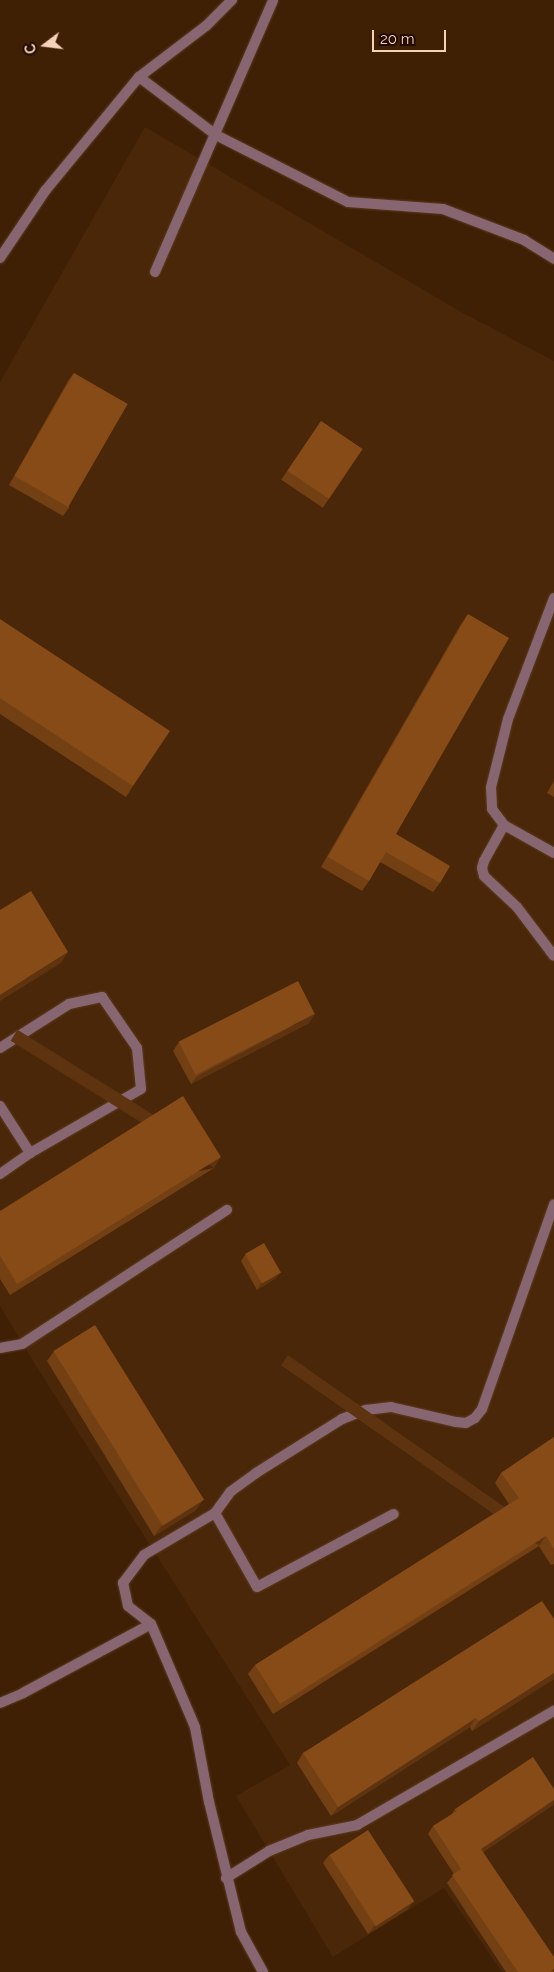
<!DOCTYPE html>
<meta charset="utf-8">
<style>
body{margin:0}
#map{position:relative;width:554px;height:1972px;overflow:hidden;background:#3f2005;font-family:Raleway,sans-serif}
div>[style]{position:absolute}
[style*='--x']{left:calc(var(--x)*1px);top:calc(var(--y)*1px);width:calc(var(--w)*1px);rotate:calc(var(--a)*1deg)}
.built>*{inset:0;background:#4a2708}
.roads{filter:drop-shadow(0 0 1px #5c3c22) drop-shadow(0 0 1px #5c3c22)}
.service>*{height:10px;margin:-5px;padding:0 5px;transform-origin:5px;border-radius:5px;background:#886671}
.wall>*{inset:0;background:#734014;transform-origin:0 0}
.shaded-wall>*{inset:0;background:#5e3410;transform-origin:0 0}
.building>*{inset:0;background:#864b17;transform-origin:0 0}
span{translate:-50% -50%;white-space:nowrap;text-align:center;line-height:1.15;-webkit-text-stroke:4px #210a00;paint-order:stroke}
.north{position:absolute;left:20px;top:20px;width:50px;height:50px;-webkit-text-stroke:4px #210a00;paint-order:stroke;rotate:255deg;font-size:14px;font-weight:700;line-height:20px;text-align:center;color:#f5d2ba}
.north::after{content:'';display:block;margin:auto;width:18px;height:22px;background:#f5d2ba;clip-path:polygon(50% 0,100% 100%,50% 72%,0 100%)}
.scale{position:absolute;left:372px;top:30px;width:74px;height:22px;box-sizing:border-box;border:2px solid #f5d2ba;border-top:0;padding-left:6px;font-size:15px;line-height:18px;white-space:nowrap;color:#f5d2ba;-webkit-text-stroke:4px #210a00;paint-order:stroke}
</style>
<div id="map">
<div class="built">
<div style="clip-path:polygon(145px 127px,463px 313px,554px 361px,554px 1972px,502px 1972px,444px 1888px,333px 1957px,236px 1796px,290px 1765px,38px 1369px,0 1306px,0 382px)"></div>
</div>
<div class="roads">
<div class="service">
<div style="--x:139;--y:77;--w:96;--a:37"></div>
<div style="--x:216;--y:135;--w:148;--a:26.9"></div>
<div style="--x:348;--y:202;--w:95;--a:4.2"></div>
<div style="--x:443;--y:209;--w:87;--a:20.9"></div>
<div style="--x:524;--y:240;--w:36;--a:32"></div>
<div style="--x:0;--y:258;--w:81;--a:-56.1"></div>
<div style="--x:45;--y:191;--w:148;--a:-50.5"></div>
<div style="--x:139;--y:77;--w:84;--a:-37.3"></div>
<div style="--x:206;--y:26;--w:37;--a:-45"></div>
<div style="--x:155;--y:272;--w:296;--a:-66.5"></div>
<div style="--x:554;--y:598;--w:129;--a:110.8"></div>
<div style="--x:508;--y:719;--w:70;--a:104"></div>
<div style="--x:491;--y:787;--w:22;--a:87"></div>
<div style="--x:492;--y:809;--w:20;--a:53"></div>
<div style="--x:504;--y:825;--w:57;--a:29.2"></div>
<div style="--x:504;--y:825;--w:41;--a:119.1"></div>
<div style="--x:484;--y:861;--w:7;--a:106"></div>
<div style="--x:482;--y:868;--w:8;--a:76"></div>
<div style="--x:484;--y:876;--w:45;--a:43.2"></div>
<div style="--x:517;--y:907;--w:61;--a:52.9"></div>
<div style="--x:0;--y:1048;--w:82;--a:-32.5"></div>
<div style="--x:69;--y:1004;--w:34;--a:-12"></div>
<div style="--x:102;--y:997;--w:62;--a:55.5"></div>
<div style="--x:137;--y:1048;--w:41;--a:84.4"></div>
<div style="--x:141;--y:1089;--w:128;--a:150"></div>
<div style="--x:30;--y:1153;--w:37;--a:145"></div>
<div style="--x:0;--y:1106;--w:56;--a:57.4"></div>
<div style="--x:0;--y:1348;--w:22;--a:-10"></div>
<div style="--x:22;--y:1344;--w:245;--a:-33.2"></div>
<div style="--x:215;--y:1513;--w:85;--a:60.4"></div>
<div style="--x:257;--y:1587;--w:155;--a:-28.1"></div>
<div style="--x:0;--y:1703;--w:25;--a:-23"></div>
<div style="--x:23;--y:1693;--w:145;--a:-28.3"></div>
<div style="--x:226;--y:1878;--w:51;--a:-32.1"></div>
<div style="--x:269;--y:1851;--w:42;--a:-22.3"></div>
<div style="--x:308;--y:1835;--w:50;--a:-11.5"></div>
<div style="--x:357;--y:1825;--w:228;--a:-30.1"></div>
<div style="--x:263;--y:1972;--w:46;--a:-118.8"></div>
<div style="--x:241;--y:1932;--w:134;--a:-103.8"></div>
<div style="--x:209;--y:1802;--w:76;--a:-100.6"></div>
<div style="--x:195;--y:1727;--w:112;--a:-113.1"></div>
<div style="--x:151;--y:1624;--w:29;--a:-142"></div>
<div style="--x:128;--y:1606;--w:24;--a:-102"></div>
<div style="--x:123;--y:1583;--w:35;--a:-53"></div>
<div style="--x:144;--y:1555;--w:82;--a:-30.6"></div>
<div style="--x:215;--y:1513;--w:26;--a:-54"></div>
<div style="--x:230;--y:1492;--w:32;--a:-36"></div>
<div style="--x:256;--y:1473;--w:102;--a:-32.1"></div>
<div style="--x:342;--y:1419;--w:26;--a:-21"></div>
<div style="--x:366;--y:1410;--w:25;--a:-7"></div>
<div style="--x:391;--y:1407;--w:67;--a:13"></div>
<div style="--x:456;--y:1422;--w:10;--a:6"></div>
<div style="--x:466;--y:1423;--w:10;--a:-29"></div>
<div style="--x:475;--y:1418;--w:11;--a:-52"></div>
<div style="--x:482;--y:1409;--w:217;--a:-70.6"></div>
</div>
</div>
<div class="wall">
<div style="clip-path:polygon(74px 373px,69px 508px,63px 516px,9px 485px,68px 381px)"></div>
<div style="left:321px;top:421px;width:50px;height:71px;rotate:34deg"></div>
<div style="clip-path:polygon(468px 614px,396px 834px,440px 883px,433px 892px,380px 862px,369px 881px,362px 891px,321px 867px,461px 624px)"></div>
<div style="clip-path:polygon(0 619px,133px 786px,126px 797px,0 714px)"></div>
<div style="clip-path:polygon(554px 781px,554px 797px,547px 793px)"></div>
<div style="clip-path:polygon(309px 1023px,191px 1084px,173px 1051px,179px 1042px)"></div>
<div style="clip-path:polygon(214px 1168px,10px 1295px,0 1279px,0 1211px)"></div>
<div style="clip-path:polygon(245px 1255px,276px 1278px,257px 1290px,241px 1261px)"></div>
<div style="clip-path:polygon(54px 1351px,196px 1510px,154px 1536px,47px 1361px)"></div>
<div style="clip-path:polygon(554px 1437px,554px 1564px,551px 1565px,539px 1546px,273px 1714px,248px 1674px,255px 1665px,509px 1504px,495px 1483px,501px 1473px)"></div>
<div style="clip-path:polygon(554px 1619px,554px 1679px,472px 1731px,470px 1727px,331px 1816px,297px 1763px,303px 1753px)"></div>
<div style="clip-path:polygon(553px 1805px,483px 1852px,554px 1972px,506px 1972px,447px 1883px,454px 1874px,428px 1834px,433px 1826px,452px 1814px,455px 1809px)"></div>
<div style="clip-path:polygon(329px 1855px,408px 1909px,368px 1934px,323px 1863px)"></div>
</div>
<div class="shaded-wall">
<div style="clip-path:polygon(68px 952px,61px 963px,0 1001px,0 995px)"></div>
<div style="clip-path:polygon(315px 1014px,309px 1023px,191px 1084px,197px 1076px)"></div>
<div style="left:221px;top:1157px;width:13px;height:240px;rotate:122deg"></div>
<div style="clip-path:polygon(281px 1272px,276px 1278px,257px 1290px,261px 1283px)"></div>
<div style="clip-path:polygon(203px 1500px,196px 1510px,154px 1536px,162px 1525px)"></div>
<div style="left:546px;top:1536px;width:12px;height:315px;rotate:125deg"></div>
<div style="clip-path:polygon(554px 1673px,554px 1679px,472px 1731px,479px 1721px)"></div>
<div style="clip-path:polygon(476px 1718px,470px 1727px,331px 1816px,338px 1807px)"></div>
<div style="clip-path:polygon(554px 1800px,553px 1805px,475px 1857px,481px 1849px)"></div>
<div style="clip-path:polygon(414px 1901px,408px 1909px,368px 1934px,374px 1926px)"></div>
</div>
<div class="building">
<div style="left:74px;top:373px;width:62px;height:119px;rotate:30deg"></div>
<div style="left:321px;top:421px;width:50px;height:60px;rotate:34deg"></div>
<div style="clip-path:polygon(468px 614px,509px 638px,396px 834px,450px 866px,440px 883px,386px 852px,369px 881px,328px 857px)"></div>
<div style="clip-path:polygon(0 619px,170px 731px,133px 786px,0 698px)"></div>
<div style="clip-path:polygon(31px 891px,68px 952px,0 995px,0 910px)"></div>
<div style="left:298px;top:981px;width:37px;height:134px;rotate:63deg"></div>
<div style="clip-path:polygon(183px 1096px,221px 1157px,17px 1284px,0 1256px,0 1211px)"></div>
<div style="left:264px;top:1243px;width:34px;height:22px;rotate:60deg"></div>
<div style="left:95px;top:1325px;width:206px;height:49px;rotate:58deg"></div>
<div style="clip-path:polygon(554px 1437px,554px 1549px,546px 1536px,280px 1704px,255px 1665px,519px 1498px,501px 1473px)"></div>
<div style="clip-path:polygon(542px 1601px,554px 1619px,554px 1673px,479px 1721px,476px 1718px,338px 1807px,303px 1753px)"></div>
<div style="clip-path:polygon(533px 1757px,554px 1789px,554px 1800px,481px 1849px,554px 1957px,554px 1969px,550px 1972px,518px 1972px,452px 1875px,461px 1869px,433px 1826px,457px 1811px,455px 1809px)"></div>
<div style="left:368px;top:1830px;width:85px;height:46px;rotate:57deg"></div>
</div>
<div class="north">С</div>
<div class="scale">20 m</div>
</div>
